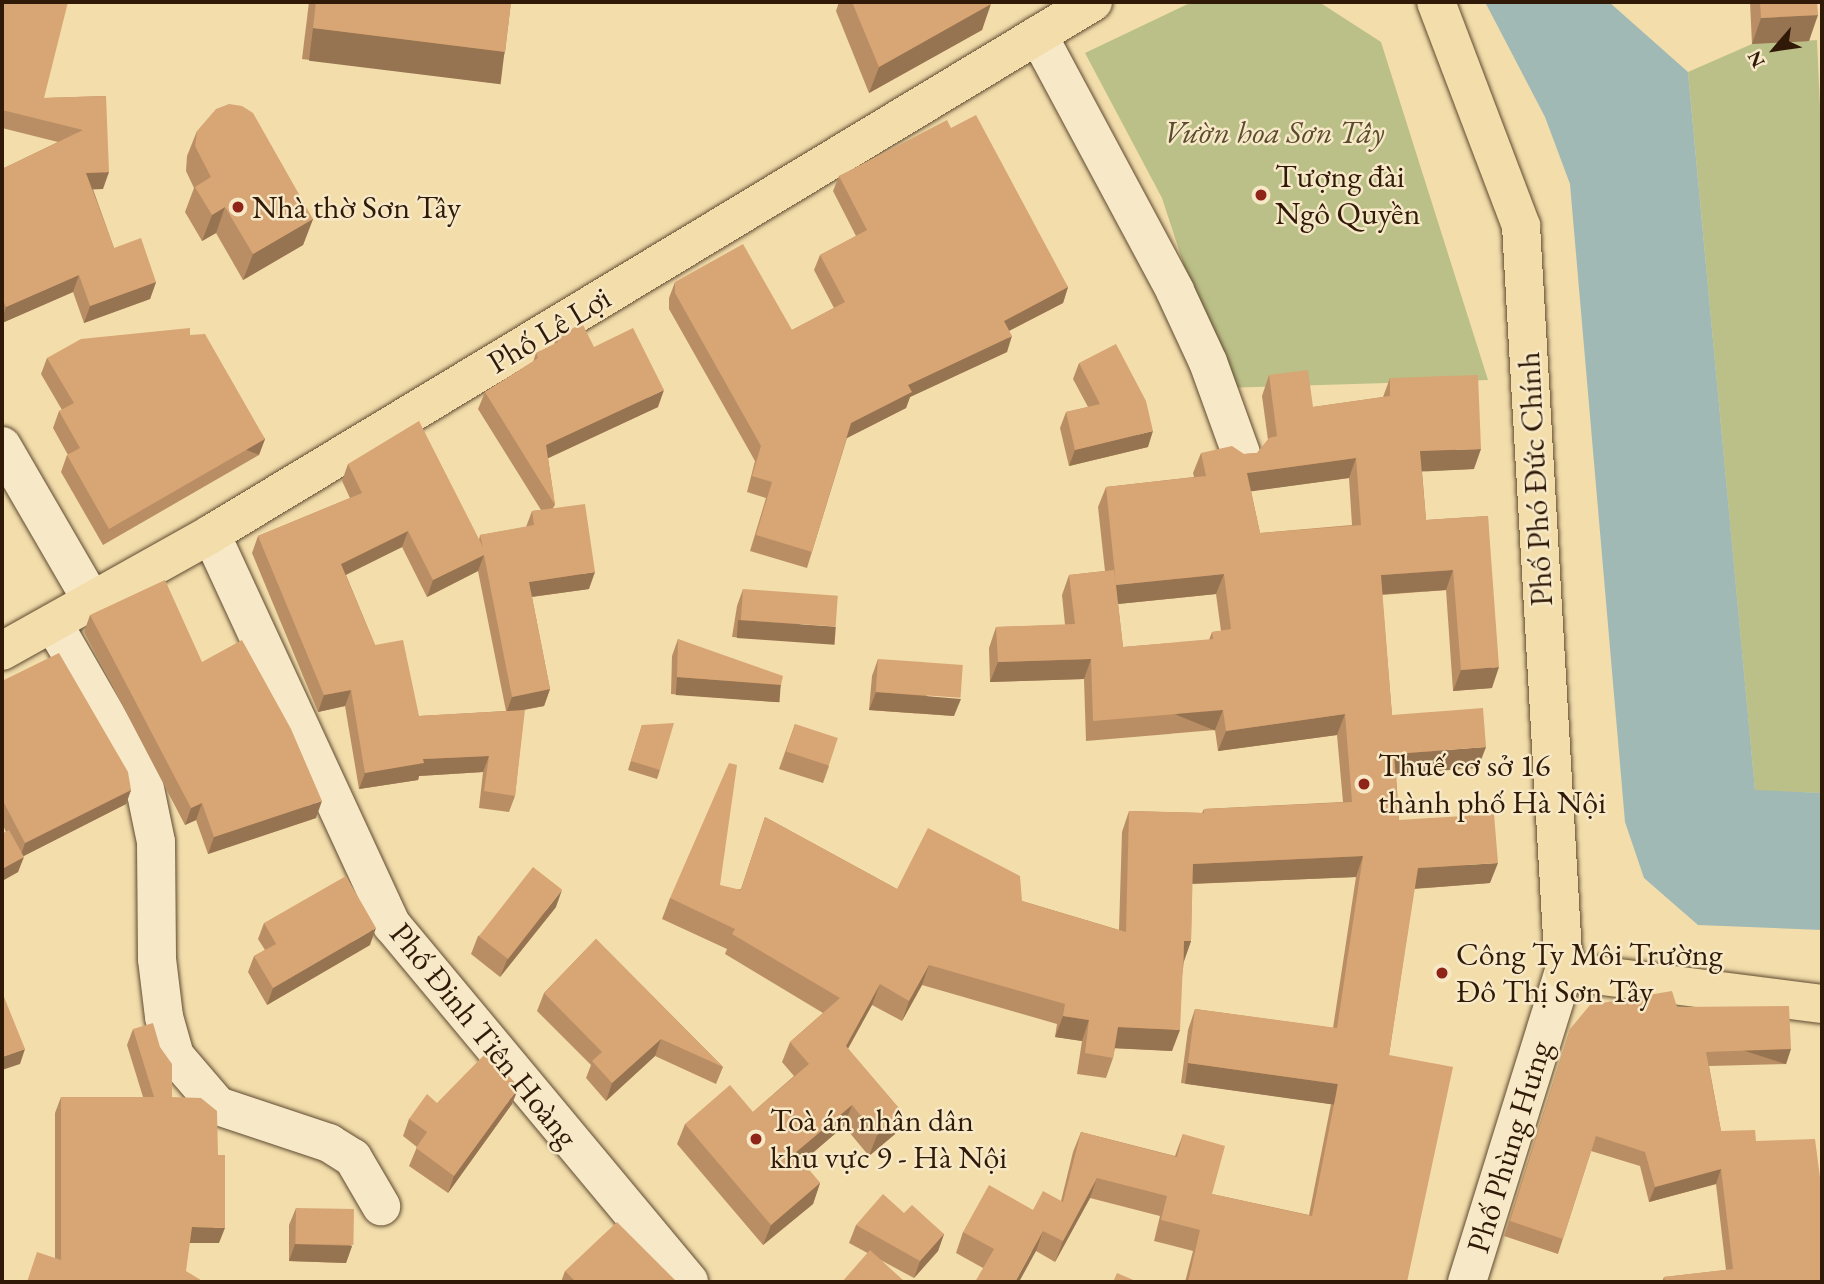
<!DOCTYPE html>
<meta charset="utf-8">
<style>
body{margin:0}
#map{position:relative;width:1824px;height:1284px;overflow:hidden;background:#f2ddab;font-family:"EB Garamond",serif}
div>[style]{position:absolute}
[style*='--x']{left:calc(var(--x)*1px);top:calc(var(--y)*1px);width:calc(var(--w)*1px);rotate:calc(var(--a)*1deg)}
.green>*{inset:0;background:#bbc088}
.water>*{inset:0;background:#a1b9b5}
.roads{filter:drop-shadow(0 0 2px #604a30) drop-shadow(0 0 2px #604a30)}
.minor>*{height:38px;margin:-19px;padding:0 19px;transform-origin:19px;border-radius:19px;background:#f7e9c8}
.major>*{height:38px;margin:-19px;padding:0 19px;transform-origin:19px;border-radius:19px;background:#f2ddab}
.wall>*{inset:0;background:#ba8e64}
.shaded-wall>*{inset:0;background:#977451;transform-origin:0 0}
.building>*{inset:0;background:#d8a574;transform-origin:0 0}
.dots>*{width:19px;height:19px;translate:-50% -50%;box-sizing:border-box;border:4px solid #f7e9c8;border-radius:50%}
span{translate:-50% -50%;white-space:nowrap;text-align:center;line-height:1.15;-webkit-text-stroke:5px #f7e9c8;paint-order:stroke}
.park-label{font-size:32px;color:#5a4b2e;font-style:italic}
.poi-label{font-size:32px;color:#301907}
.left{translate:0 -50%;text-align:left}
.street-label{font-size:32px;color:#301907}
.frame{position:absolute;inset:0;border:4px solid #301907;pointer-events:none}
.north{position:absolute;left:1740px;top:14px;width:70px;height:70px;-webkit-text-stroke:5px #f7e9c8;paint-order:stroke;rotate:241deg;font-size:19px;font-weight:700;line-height:28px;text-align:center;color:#301907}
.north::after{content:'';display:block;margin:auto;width:24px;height:32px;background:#301907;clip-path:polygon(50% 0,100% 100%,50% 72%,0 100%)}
</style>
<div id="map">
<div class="green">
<div style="clip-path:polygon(1192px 2px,1319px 2px,1381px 42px,1488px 380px,1224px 388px,1162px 198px,1085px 53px)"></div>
<div style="clip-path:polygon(1817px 40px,1822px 152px,1822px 793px,1755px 791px,1688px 72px,1752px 44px)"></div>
</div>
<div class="water">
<div style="clip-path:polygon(1485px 2px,1609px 2px,1688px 72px,1755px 790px,1822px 793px,1822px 930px,1698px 925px,1644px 878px,1625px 822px,1570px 184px,1545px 117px)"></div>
</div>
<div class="roads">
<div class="minor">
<div style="--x:1038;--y:35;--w:290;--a:61.8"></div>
<div style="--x:1175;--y:291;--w:78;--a:65.1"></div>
<div style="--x:1208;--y:362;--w:97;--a:70.1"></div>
<div style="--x:2;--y:446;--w:179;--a:59.9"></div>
<div style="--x:211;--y:534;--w:431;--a:65.2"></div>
<div style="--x:392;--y:925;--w:464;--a:50.2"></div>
<div style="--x:53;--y:623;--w:180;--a:60"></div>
<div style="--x:143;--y:779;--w:64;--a:78.3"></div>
<div style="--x:156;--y:842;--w:117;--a:89.5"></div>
<div style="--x:157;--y:959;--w:58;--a:83.1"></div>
<div style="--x:164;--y:1017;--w:41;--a:74.2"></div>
<div style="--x:175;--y:1056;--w:66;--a:49.3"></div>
<div style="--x:218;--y:1106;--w:117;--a:18.4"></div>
<div style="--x:329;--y:1143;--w:28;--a:32"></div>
<div style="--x:353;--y:1158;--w:56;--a:59.7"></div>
<div style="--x:1467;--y:1282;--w:326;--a:-72.7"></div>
</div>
<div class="major">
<div style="--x:1436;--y:2;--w:240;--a:69.2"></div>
<div style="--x:1521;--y:226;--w:746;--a:86.7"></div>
<div style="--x:1564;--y:971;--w:260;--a:7.3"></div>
<div style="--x:2;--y:651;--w:240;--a:-29.2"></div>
<div style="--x:211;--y:534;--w:1030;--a:-31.1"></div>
</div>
</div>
<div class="wall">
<div style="clip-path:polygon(2px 2px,44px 98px,106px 96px,103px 189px,93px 189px,114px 248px,156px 282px,150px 299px,84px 323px,73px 292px,2px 323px,2px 169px,58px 142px,2px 128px)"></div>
<div style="clip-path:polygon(309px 2px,511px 2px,505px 52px,494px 83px,302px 59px)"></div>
<div style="clip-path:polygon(839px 2px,990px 2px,982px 30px,869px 93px,836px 11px)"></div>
<div style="clip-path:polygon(1750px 2px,1817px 2px,1809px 41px,1752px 44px)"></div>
<div style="clip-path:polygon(951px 128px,1068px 287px,1063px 303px,1009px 331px,1007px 352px,910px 397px,906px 408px,847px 438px,807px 568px,750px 551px,766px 498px,747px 492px,755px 461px,669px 309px,669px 298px,675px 282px,792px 330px,834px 308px,814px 270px,820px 255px,856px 236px,833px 191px,839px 176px)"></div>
<div style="clip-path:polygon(197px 131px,313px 219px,303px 245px,243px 280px,216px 233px,202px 241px,185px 212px,194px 188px,186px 171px,187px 156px)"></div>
<div style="clip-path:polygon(190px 335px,265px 439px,259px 455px,103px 545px,61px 472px,67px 455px,68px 455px,53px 428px,59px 411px,62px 410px,41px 374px,47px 358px)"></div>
<div style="clip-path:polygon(evenodd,556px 338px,594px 347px,658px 407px,548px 458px,555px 505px,553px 508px,589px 589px,532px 597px,550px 689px,544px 706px,524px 710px,515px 796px,509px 812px,479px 808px,483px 772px,419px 776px,418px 780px,359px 789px,345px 706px,318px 712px,252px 553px,258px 536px,350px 498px,342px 481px,348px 464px,479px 540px,480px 535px,526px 527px,532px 511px,541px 510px,478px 409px,485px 392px,533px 362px,536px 353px,554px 345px,556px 338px,402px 547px,427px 597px,478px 571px,506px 711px,419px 716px,375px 645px,346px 575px,402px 547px)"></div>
<div style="clip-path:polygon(1079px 363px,1148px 447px,1069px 466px,1060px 428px,1066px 412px,1088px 407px,1073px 379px)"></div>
<div style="clip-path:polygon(evenodd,1269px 375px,1313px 407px,1383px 397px,1390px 378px,1474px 469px,1422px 471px,1426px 520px,1488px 516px,1492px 688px,1453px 691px,1446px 590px,1382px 595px,1392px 715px,1478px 768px,1396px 774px,1399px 820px,1490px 883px,1414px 889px,1389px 1055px,1407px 1282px,1185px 1282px,1193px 1251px,1154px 1241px,1160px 1216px,1090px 1198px,1055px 1262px,1036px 1251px,983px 1268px,956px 1253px,963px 1232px,1061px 1201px,1073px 1152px,1081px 1132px,1175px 1156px,1183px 1134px,1212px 1194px,1309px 1215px,1331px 1104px,1181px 1083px,1188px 1030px,1195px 1009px,1333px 1028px,1356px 877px,1192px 884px,1191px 941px,1184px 961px,1172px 1051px,1115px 1048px,1113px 1058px,1106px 1078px,1077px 1074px,1082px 1041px,1055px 1037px,1057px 1024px,922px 985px,902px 1021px,872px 1005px,848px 1049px,903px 1113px,895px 1134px,869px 1156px,844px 1126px,802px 1162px,820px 1183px,813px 1204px,763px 1245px,677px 1144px,685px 1124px,753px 1112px,794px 1076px,782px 1062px,790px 1042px,823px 1013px,725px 954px,727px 949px,662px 919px,670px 898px,741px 889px,765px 817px,897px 889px,1022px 901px,1119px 930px,1122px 832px,1129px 811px,1202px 813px,1204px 809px,1343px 802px,1337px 735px,1218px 751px,1215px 730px,1086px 741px,1084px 679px,990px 682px,989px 648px,996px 627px,1065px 625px,1062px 595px,1069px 575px,1105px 571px,1098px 507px,1106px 487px,1194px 477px,1193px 473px,1201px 453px,1244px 454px,1257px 453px,1268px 440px,1262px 396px,1269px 375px,1349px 478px,1352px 525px,1260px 533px,1251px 491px,1349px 478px,1269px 375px,1216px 594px,1221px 631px,1212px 632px,1209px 640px,1123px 647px,1118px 604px,1216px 594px)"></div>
<div style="clip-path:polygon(743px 589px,830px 643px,732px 637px,737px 606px)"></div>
<div style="clip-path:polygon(90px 615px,202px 662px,316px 818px,208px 854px,196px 820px,185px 825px,84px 632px)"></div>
<div style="clip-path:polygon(678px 639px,781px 685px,775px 702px,671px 694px,672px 656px)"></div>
<div style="clip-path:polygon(878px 659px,954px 716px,869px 710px,872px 676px)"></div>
<div style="clip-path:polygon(2px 681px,131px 790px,126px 804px,23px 856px,18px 872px,2px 881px,2px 834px,6px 832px,2px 823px)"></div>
<div style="clip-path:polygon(795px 724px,829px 766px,823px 783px,779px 769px)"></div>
<div style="clip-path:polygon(642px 725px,660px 770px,657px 779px,628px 770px)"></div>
<div style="clip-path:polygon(556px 907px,500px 977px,471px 954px,478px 936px)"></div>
<div style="clip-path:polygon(264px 923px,370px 945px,267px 1005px,248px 972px,254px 956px,265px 950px,258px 939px)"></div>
<div style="clip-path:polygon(596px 939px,723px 1067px,716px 1084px,655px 1056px,606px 1101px,586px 1078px,591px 1065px,537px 1011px,544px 993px)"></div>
<div style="clip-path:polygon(1677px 1007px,1786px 1064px,1709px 1066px,1721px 1131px,1756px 1141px,1822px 1282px,1662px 1282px,1664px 1277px,1726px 1270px,1716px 1184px,1649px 1202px,1640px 1166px,1591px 1151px,1558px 1254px,1504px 1236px,1570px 1029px)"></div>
<div style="clip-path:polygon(133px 1029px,172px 1097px,219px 1243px,189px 1243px,26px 1282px,55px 1258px,55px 1113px,61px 1097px,143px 1097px,127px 1045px)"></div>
<div style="clip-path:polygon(437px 1103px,512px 1104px,448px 1193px,409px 1166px,417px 1147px,403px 1136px,409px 1119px)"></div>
<div style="clip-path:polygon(296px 1208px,352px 1246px,346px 1263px,289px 1261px,289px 1225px)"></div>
<div style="clip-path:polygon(904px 1213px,944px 1234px,938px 1251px,914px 1278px,849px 1243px,856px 1225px)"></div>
<div style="clip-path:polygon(565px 1271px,677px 1282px,561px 1282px)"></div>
</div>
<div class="shaded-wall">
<div style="clip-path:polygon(991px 4px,982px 30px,869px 93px,879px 67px)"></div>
<div style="clip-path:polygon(1818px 15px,1809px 41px,1752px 44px,1761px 18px)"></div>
<div style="left:313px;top:28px;width:193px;height:33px;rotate:7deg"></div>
<div style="clip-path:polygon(109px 172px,103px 189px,80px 190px,86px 173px)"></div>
<div style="clip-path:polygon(225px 207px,216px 233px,202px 241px,212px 215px)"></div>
<div style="clip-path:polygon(313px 219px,303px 245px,243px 280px,253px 254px)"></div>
<div style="clip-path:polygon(79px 275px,73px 292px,2px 323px,2px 318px,6px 307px)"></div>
<div style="clip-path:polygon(156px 282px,150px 299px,84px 323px,90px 306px)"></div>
<div style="clip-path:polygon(1068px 287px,1063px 303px,999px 336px,1004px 321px)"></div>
<div style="clip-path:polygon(1012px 336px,1007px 352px,910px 397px,906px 408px,845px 439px,851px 423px,908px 385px)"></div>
<div style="clip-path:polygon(664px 390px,658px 407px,540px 462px,546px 445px)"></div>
<div style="clip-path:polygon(1153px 431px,1148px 447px,1069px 466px,1075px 450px)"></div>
<div style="left:265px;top:439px;width:17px;height:180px;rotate:111deg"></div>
<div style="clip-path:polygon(1481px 449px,1474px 469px,1413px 472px,1420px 451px)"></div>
<div style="clip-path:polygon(1356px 458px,1349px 478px,1239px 493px,1247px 473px)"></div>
<div style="clip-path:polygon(408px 531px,402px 547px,335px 580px,341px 564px)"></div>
<div style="clip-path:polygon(484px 555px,478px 571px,427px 597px,433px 580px)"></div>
<div style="clip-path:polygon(1453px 570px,1446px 590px,1373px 595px,1381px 575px)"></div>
<div style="clip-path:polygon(595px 572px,589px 589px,523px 598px,529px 582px)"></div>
<div style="clip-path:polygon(1224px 574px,1216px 594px,1108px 605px,1116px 585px)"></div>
<div style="left:738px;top:620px;width:98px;height:18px;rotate:4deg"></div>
<div style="clip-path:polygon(1091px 659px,1084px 679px,990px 682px,998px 662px)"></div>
<div style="clip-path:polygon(1499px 667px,1492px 688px,1453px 691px,1461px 670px)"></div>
<div style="left:677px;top:677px;width:104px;height:18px;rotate:4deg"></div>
<div style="clip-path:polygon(550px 689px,544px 706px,506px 713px,512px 697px)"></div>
<div style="clip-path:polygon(351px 690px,345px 706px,318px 712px,324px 695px)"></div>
<div style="clip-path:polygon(876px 692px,961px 699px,954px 716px,869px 710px)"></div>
<div style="left:1223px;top:710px;width:22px;height:130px;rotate:112deg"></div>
<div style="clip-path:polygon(1345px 714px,1337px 735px,1218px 751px,1226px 731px)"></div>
<div style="clip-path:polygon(1486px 747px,1478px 768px,1387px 774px,1394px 754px)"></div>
<div style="clip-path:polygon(489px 756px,483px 772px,419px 776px,418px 780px,359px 789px,365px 773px,423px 759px)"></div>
<div style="clip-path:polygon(131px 790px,126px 804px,20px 858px,25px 843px)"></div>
<div style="clip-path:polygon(322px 801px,316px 818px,208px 854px,214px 837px)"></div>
<div style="clip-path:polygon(202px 803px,196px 820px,185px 825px,191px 808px)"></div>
<div style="clip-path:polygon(1363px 856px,1356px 877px,1185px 884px,1193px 864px)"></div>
<div style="clip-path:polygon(24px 857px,18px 872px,2px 881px,2px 869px)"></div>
<div style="clip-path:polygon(1498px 863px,1490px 883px,1410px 889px,1418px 868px)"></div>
<div style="clip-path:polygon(562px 890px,556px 907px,500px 977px,507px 960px)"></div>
<div style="clip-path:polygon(376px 928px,370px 945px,267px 1005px,273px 988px)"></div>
<div style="clip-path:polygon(1184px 941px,1191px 941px,1184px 961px)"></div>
<div style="clip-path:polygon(929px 965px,922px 985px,902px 1021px,909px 1001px)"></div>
<div style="clip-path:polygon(880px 984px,872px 1005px,838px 1066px,846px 1046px)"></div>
<div style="clip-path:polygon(1063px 1016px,1089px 1020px,1082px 1041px,1055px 1037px)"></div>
<div style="clip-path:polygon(1118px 1027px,1180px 1030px,1172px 1051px,1110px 1048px)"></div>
<div style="clip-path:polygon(661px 1039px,655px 1056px,606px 1101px,612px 1083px)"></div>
<div style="clip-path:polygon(25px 1049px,20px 1064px,2px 1070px,2px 1057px)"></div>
<div style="left:1791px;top:1049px;width:16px;height:85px;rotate:108deg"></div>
<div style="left:1188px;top:1063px;width:151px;height:21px;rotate:8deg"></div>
<div style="clip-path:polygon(519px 1087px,512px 1104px,448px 1193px,454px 1176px)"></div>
<div style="clip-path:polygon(852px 1105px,844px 1126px,788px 1174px,795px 1153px)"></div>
<div style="clip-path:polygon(903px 1113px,895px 1134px,869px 1156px,877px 1135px)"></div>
<div style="clip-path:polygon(1721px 1169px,1716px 1184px,1649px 1202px,1655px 1187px)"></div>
<div style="clip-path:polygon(1097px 1178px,1090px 1198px,1055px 1262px,1063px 1241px)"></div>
<div style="clip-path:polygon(820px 1183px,813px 1204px,763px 1245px,771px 1225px)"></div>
<div style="clip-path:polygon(192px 1227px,225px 1228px,219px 1243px,186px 1243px)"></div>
<div style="clip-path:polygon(1043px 1231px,1036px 1251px,1019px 1282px,1015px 1282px)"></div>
<div style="clip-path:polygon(944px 1234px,938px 1251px,914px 1278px,920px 1261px)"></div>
<div style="clip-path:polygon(295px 1244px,352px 1246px,346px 1263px,289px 1261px)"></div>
</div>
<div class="building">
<div style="clip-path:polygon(2px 2px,68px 2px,44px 98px,106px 96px,109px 172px,86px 173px,114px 248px,141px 238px,156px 282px,90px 306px,79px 275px,6px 307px,2px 298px,2px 169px,83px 130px,2px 110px)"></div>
<div style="clip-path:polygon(316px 2px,511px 2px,505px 52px,313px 28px)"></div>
<div style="clip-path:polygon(852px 2px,990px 2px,991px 4px,879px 67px)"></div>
<div style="clip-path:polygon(1760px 2px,1817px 2px,1818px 15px,1761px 18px)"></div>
<div style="clip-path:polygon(229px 104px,242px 106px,253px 113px,313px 219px,253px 254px,225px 207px,212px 215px,195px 187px,211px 177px,195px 146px,197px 131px,216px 109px)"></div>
<div style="clip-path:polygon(976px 115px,1068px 287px,1004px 321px,1012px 336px,908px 385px,912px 392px,851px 423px,812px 552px,756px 535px,772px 482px,752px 476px,761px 446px,675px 293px,675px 282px,743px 244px,792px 330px,845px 302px,820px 255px,867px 230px,839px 176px,947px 120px,951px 128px)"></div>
<div style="clip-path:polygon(582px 323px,594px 347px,633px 328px,664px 390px,546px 445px,555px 505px,485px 392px,538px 358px,536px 353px,558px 342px,556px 338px)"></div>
<div style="clip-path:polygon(190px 328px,190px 335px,205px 334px,265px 439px,109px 529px,67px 455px,80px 448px,59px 411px,74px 403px,47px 358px,81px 339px)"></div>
<div style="clip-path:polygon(1116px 344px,1146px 401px,1153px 431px,1075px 450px,1066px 412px,1100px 404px,1079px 363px)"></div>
<div style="clip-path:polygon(evenodd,1308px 370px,1313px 407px,1390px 396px,1390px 378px,1478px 375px,1481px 449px,1420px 451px,1426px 520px,1488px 516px,1499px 667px,1461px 670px,1453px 570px,1381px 575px,1392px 715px,1483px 708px,1486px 747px,1394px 754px,1399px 820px,1494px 814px,1498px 863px,1418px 868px,1389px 1055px,1453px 1067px,1407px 1282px,1188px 1282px,1200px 1230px,1161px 1220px,1167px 1196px,1097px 1178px,1063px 1241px,1043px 1231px,1015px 1282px,975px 1282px,994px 1249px,963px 1232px,989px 1185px,1033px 1210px,1043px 1191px,1063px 1202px,1081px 1132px,1177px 1157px,1183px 1134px,1225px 1146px,1212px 1194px,1312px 1216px,1338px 1084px,1188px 1063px,1195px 1009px,1337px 1028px,1363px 856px,1193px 864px,1191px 941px,1184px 941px,1180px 1030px,1118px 1027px,1113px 1058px,1085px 1053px,1089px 1020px,1063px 1016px,1065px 1004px,929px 965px,909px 1001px,880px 984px,846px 1046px,903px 1113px,877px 1135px,852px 1105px,795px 1153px,820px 1183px,771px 1225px,685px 1124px,730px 1085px,753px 1112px,809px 1064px,790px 1042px,840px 998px,732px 934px,735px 929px,670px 898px,729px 763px,737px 765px,720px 885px,741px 890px,765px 817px,897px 889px,928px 828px,1020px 876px,1022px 901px,1126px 932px,1129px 811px,1204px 813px,1204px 809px,1352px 802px,1345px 714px,1226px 731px,1223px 710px,1093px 721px,1091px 659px,998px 662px,996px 627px,1075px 624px,1069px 575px,1114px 570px,1116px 585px,1106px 487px,1206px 476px,1201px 453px,1232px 446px,1244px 454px,1257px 453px,1269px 438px,1277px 436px,1269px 375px,1308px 370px,1356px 458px,1361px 525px,1260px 533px,1247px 473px,1356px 458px,1308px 370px,1224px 574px,1231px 629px,1212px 632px,1213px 639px,1123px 647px,1116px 585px,1224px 574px)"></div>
<div style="clip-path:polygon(419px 421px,483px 547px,480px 535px,534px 525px,532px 511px,585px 504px,595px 572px,529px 582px,550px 689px,512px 697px,484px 555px,433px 580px,408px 531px,341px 564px,375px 645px,403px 640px,419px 716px,525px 710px,515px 796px,484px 791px,489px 756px,423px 759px,424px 763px,365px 773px,351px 690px,324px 695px,258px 536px,362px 493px,348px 464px)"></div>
<div style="clip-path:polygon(165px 580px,202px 662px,242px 640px,291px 729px,322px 801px,214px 837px,202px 803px,191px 808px,90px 615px)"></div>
<div style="left:743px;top:589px;width:95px;height:31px;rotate:4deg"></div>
<div style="clip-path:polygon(678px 639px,783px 676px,781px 685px,677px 677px)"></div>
<div style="clip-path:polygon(59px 653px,128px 772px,131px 790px,25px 843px,2px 799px,2px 681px)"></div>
<div style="left:878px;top:659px;width:85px;height:33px;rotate:4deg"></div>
<div style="clip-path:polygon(674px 723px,660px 770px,631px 761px,642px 725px)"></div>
<div style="left:795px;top:724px;width:45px;height:29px;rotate:18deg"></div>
<div style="clip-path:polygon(9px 830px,24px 857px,2px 869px,2px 834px)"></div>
<div style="left:533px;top:867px;width:37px;height:88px;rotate:38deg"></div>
<div style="clip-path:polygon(346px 876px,376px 928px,273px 988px,254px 956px,276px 944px,264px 923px)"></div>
<div style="clip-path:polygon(596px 939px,723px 1067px,661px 1039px,612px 1083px,592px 1061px,602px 1052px,544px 993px)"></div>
<div style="clip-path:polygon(1672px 991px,1677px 1007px,1789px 1006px,1791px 1049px,1706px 1052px,1721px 1131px,1755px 1130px,1756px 1141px,1815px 1139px,1822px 1193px,1822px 1282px,1665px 1282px,1664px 1277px,1733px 1269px,1721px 1169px,1655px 1187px,1645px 1152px,1596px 1136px,1563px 1239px,1510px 1221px,1570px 1029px,1590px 1005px)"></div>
<div style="clip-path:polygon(2px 992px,25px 1049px,2px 1057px)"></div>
<div style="clip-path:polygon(153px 1023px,160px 1047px,172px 1064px,172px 1097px,201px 1098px,217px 1111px,218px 1155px,225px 1155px,225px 1228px,192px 1227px,186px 1271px,204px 1282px,27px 1282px,37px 1252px,61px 1260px,61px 1097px,154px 1097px,133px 1029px)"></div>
<div style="clip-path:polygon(487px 1052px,519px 1087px,454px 1176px,416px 1148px,427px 1132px,409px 1119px,427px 1094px,437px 1103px)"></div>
<div style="clip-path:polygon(883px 1194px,904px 1213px,912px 1205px,944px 1234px,920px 1261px,856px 1225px)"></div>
<div style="left:296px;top:1208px;width:58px;height:36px;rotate:1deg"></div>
<div style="clip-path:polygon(617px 1222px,677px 1282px,576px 1282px,565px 1271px)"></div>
<div style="clip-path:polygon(870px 1250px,905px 1282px,842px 1282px)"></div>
<div style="clip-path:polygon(1117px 1273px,1138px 1282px,1113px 1282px)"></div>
</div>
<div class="dots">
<div style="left:1261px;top:195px;background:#8f2418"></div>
<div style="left:238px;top:207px;background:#8f2418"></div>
<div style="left:1364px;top:784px;background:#8f2418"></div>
<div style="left:1442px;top:973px;background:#8f2418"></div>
<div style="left:756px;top:1139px;background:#8f2418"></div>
</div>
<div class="park-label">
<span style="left:1274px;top:132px">Vườn hoa Sơn Tây</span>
</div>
<div class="poi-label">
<span class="left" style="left:1275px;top:195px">Tượng đài<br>Ngô Quyền</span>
<span class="left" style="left:252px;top:207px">Nhà thờ Sơn Tây</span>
<span class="left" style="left:1378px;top:784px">Thuế cơ sở 16<br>thành phố Hà Nội</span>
<span class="left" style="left:1456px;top:973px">Công Ty Môi Trường<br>Đô Thị Sơn Tây</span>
<span class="left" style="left:770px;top:1139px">Toà án nhân dân<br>khu vực 9 - Hà Nội</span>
</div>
<div class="street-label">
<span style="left:549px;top:330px;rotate:-31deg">Phố Lê Lợi</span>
<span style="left:1535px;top:479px;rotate:-93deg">Phố Phó Đức Chính</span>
<span style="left:484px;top:1035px;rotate:51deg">Phố Đinh Tiên Hoàng</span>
<span style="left:1509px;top:1147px;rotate:-73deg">Phố Phùng Hưng</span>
</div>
<div class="frame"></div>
<div class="north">N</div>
</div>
